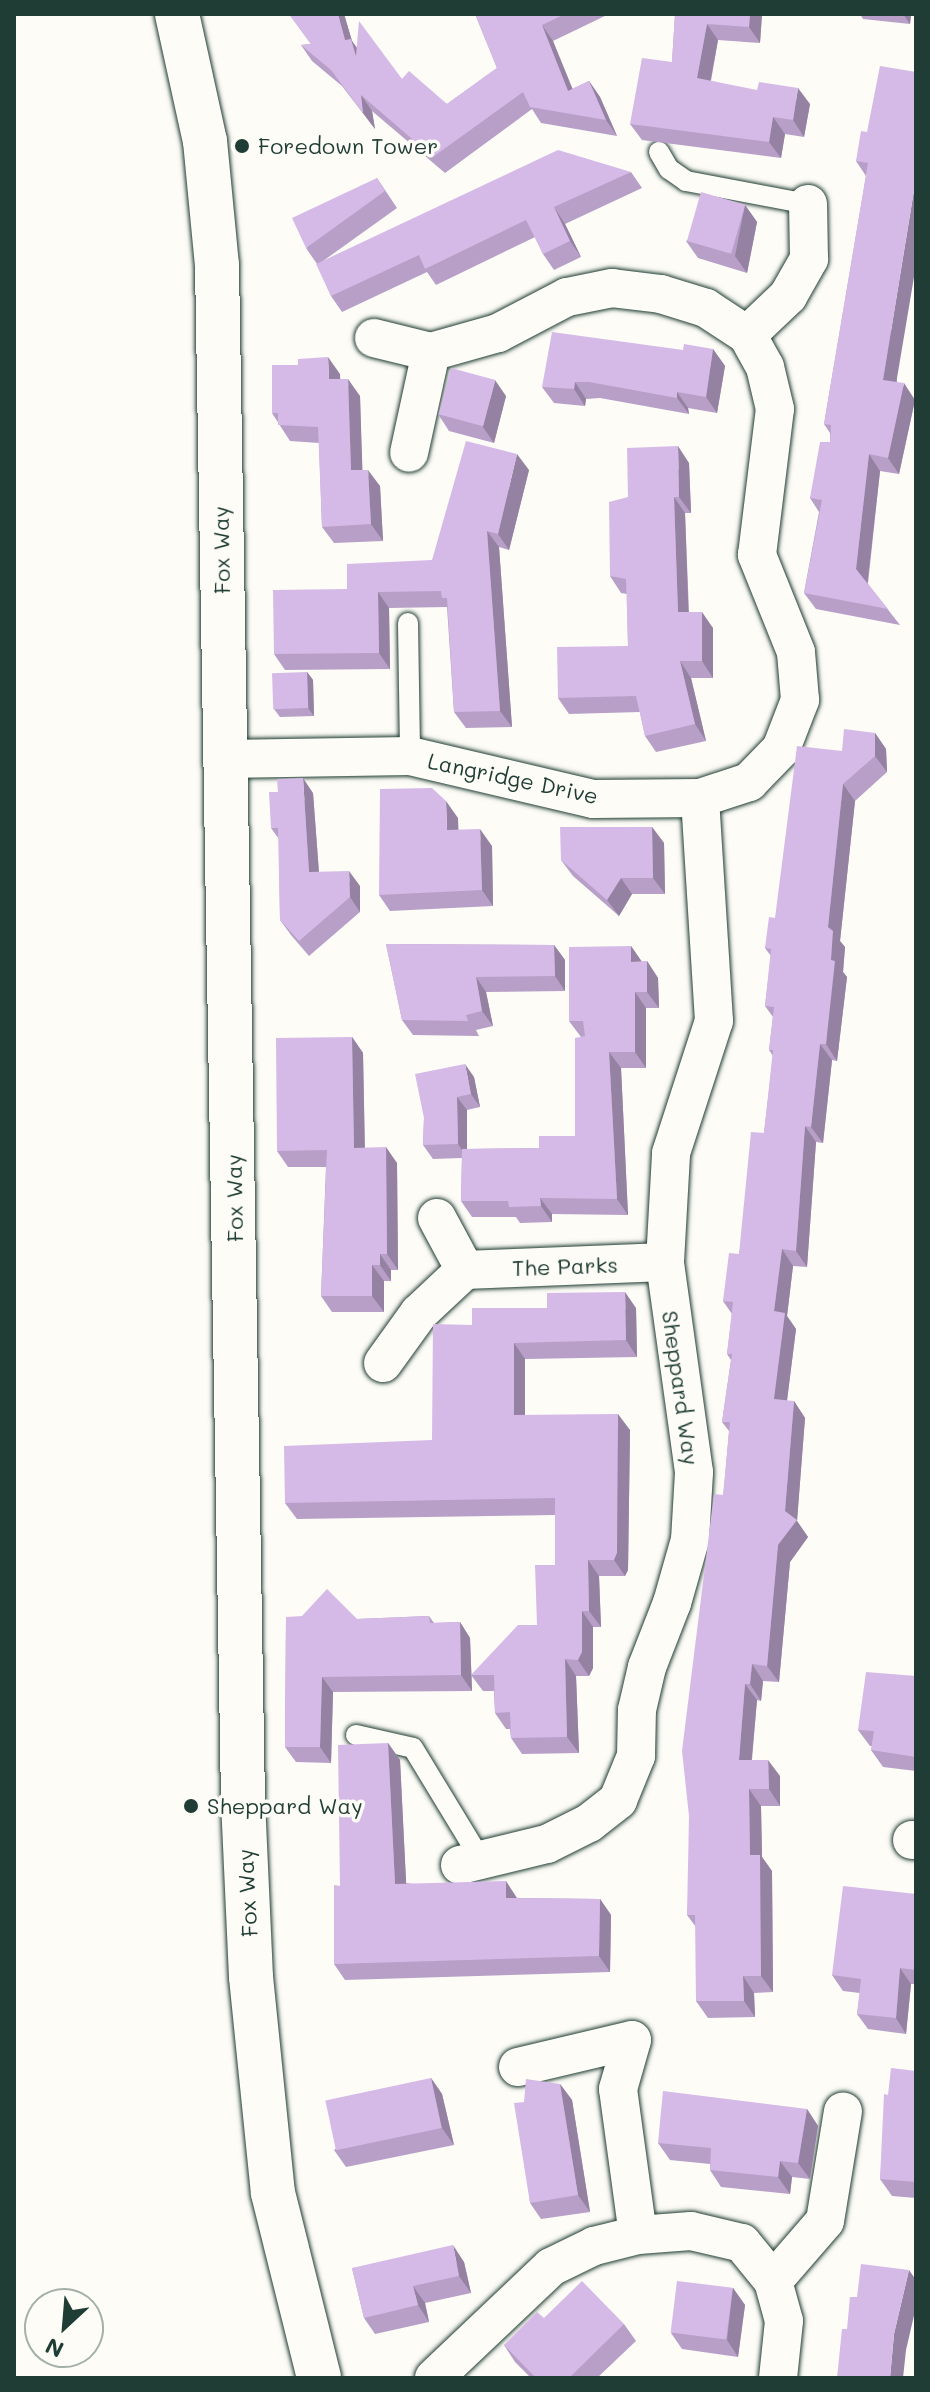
<!DOCTYPE html>
<style>
body{margin:0}
#map{position:relative;width:930px;height:2392px;overflow:hidden;background:#fdfcf7;font-family:Mali,sans-serif}
div>[style]{position:absolute}
[style*='--x']{left:calc(var(--x)*1px);top:calc(var(--y)*1px);width:calc(var(--w)*1px);rotate:calc(var(--a)*1deg)}
.roads{filter:drop-shadow(0 0 2px #1f3d34) drop-shadow(0 0 2px #1f3d34)}
.service>*{height:20px;margin:-10px;padding:0 10px;transform-origin:10px;border-radius:10px;background:#fdfcf7}
.minor>*{height:38px;margin:-19px;padding:0 19px;transform-origin:19px;border-radius:19px;background:#fdfcf7}
.tertiary>*{height:44px;margin:-22px;padding:0 22px;transform-origin:22px;border-radius:22px;background:#fdfcf7}
.wall>*{inset:0;background:#b79fc7}
.shaded-wall>*{inset:0;background:#9582a2}
.building>*{inset:0;background:#d5b9e7;transform-origin:0 0}
.dots>*{width:22px;height:22px;translate:-50% -50%;box-sizing:border-box;border:4px solid #fdfcf7;border-radius:50%}
span{translate:-50% -50%;white-space:nowrap;text-align:center;line-height:1.15;-webkit-text-stroke:7px #fdfcf7;paint-order:stroke}
.poi-label{font-size:22px;color:#1f3d34}
.left{translate:0 -50%;text-align:left}
.street-label{font-size:22px;color:#1f3d34}
.frame{position:absolute;inset:0;border:16px solid #1f3d34;pointer-events:none}
.north{position:absolute;left:24px;top:2288px;width:80px;height:80px;box-sizing:border-box;background:#fdfcf7;border:2px solid #a4b0a9;border-radius:50%;rotate:206deg;font-size:22px;font-weight:700;line-height:32px;text-align:center;color:#1f3d34}
.north::after{content:'';display:block;margin:auto;width:28px;height:36px;background:#1f3d34;clip-path:polygon(50% 0,100% 100%,50% 72%,0 100%)}
</style>
<div id="map">
<div class="roads">
<div class="service">
<div style="--x:659;--y:152;--w:20;--a:60"></div>
<div style="--x:669;--y:169;--w:21;--a:35"></div>
<div style="--x:686;--y:181;--w:124;--a:10.7"></div>
<div style="--x:408;--y:623;--w:133;--a:89.1"></div>
<div style="--x:356;--y:1735;--w:58;--a:12.8"></div>
<div style="--x:413;--y:1748;--w:131;--a:58.7"></div>
</div>
<div class="minor">
<div style="--x:747;--y:335;--w:57;--a:-43.6"></div>
<div style="--x:788;--y:296;--w:43;--a:-60.4"></div>
<div style="--x:809;--y:259;--w:55;--a:-91"></div>
<div style="--x:374;--y:338;--w:59;--a:13.8"></div>
<div style="--x:224;--y:759;--w:186;--a:-0.9"></div>
<div style="--x:410;--y:756;--w:188;--a:13.2"></div>
<div style="--x:593;--y:799;--w:107;--a:-0.5"></div>
<div style="--x:700;--y:798;--w:52;--a:-18.1"></div>
<div style="--x:749;--y:782;--w:46;--a:-45.9"></div>
<div style="--x:781;--y:749;--w:53;--a:-68.8"></div>
<div style="--x:800;--y:700;--w:48;--a:-94.8"></div>
<div style="--x:796;--y:652;--w:105;--a:-111.9"></div>
<div style="--x:757;--y:555;--w:147;--a:-83"></div>
<div style="--x:775;--y:409;--w:43;--a:-103.4"></div>
<div style="--x:765;--y:367;--w:37;--a:-119"></div>
<div style="--x:747;--y:335;--w:49;--a:-146.6"></div>
<div style="--x:706;--y:308;--w:47;--a:-162.7"></div>
<div style="--x:661;--y:294;--w:49;--a:-173"></div>
<div style="--x:612;--y:288;--w:46;--a:168.7"></div>
<div style="--x:567;--y:297;--w:78;--a:152.4"></div>
<div style="--x:498;--y:333;--w:70;--a:164.2"></div>
<div style="--x:431;--y:352;--w:103;--a:102.3"></div>
<div style="--x:437;--y:1218;--w:59;--a:61.7"></div>
<div style="--x:383;--y:1363;--w:62;--a:-54.2"></div>
<div style="--x:419;--y:1313;--w:63;--a:-43.1"></div>
<div style="--x:465;--y:1270;--w:200;--a:-2.3"></div>
<div style="--x:912;--y:1840;--w:4;--a:0"></div>
<div style="--x:460;--y:1865;--w:89;--a:-13.6"></div>
<div style="--x:547;--y:1844;--w:47;--a:-26.6"></div>
<div style="--x:589;--y:1823;--w:37;--a:-38"></div>
<div style="--x:618;--y:1800;--w:48;--a:-67.8"></div>
<div style="--x:636;--y:1756;--w:46;--a:-88.8"></div>
<div style="--x:637;--y:1710;--w:44;--a:-76.9"></div>
<div style="--x:647;--y:1667;--w:69;--a:-68.7"></div>
<div style="--x:672;--y:1603;--w:66;--a:-74.1"></div>
<div style="--x:690;--y:1540;--w:68;--a:-86.6"></div>
<div style="--x:694;--y:1472;--w:212;--a:-97.9"></div>
<div style="--x:665;--y:1262;--w:109;--a:-86.8"></div>
<div style="--x:671;--y:1153;--w:139;--a:-72"></div>
<div style="--x:714;--y:1021;--w:223;--a:-93.6"></div>
<div style="--x:518;--y:2067;--w:117;--a:-13.3"></div>
<div style="--x:632;--y:2040;--w:51;--a:105.9"></div>
<div style="--x:618;--y:2089;--w:147;--a:82.2"></div>
<div style="--x:638;--y:2235;--w:53;--a:-4.3"></div>
<div style="--x:691;--y:2231;--w:52;--a:13.2"></div>
<div style="--x:742;--y:2243;--w:49;--a:50.8"></div>
<div style="--x:773;--y:2281;--w:41;--a:74.6"></div>
<div style="--x:784;--y:2321;--w:57;--a:96"></div>
<div style="--x:773;--y:2281;--w:79;--a:-49.1"></div>
<div style="--x:825;--y:2221;--w:111;--a:-80.7"></div>
<div style="--x:434;--y:2378;--w:161;--a:-43.5"></div>
<div style="--x:551;--y:2267;--w:48;--a:-26"></div>
<div style="--x:594;--y:2246;--w:45;--a:-14"></div>
</div>
<div class="tertiary">
<div style="--x:177;--y:14;--w:130;--a:77.6"></div>
<div style="--x:205;--y:141;--w:125;--a:84.5"></div>
<div style="--x:217;--y:265;--w:1536;--a:89.03"></div>
<div style="--x:243;--y:1801;--w:176;--a:87.4"></div>
<div style="--x:251;--y:1977;--w:217;--a:84.2"></div>
<div style="--x:273;--y:2193;--w:191;--a:76"></div>
</div>
</div>
<div class="wall">
<div style="clip-path:polygon(289px 14px,344px 14px,352px 41px,357px 48px,402px 79px,447px 104px,497px 68px,475px 14px,609px 14px,553px 41px,572px 89px,589px 81px,600px 97px,617px 136px,541px 123px,532px 109px,445px 173px,372px 111px,375px 129px,342px 86px,312px 61px,301px 45px,311px 44px)"></div>
<div style="clip-path:polygon(675px 14px,762px 14px,760px 43px,718px 40px,711px 81px,810px 104px,804px 137px,785px 134px,781px 158px,642px 140px,630px 124px,672px 62px)"></div>
<div style="clip-path:polygon(860px 14px,911px 14px,910px 24px,863px 19px)"></div>
<div style="clip-path:polygon(867px 132px,897px 382px,915px 400px,899px 474px,880px 471px,868px 584px,900px 625px,816px 609px,804px 593px,819px 512px,810px 498px,830px 442px,830px 433px,824px 424px,866px 176px,856px 161px)"></div>
<div style="clip-path:polygon(631px 172px,642px 188px,565px 224px,581px 257px,554px 270px,543px 254px,535px 237px,436px 285px,427px 272px,342px 312px,331px 296px,317px 264px,306px 248px,377px 178px,397px 208px,323px 261px)"></div>
<div style="clip-path:polygon(745px 205px,757px 222px,747px 273px,698px 258px,686px 241px)"></div>
<div style="clip-path:polygon(713px 349px,725px 366px,717px 413px,688px 408px,689px 414px,600px 398px,586px 399px,585px 406px,554px 403px,542px 387px,683px 350px)"></div>
<div style="clip-path:polygon(340px 374px,340px 379px,360px 396px,362px 470px,380px 486px,383px 541px,334px 543px,322px 527px,319px 443px,290px 441px,272px 413px)"></div>
<div style="clip-path:polygon(506px 396px,494px 443px,449px 431px,438px 414px)"></div>
<div style="clip-path:polygon(689px 463px,691px 513px,685px 513px,689px 612px,713px 628px,713px 678px,691px 678px,706px 741px,656px 752px,645px 736px,640px 712px,569px 714px,558px 698px,628px 646px,627px 594px,621px 593px,610px 576px,628px 497px)"></div>
<div style="clip-path:polygon(529px 470px,509px 550px,499px 547px,512px 727px,466px 728px,454px 712px,447px 607px,389px 608px,390px 669px,285px 670px,274px 654px,347px 589px,432px 560px)"></div>
<div style="clip-path:polygon(307px 672px,313px 680px,314px 716px,280px 717px,274px 709px)"></div>
<div style="clip-path:polygon(875px 733px,886px 749px,887px 772px,855px 801px,840px 941px,845px 947px,843px 972px,847px 977px,837px 1061px,832px 1060px,823px 1143px,816px 1142px,807px 1267px,793px 1266px,787px 1316px,796px 1329px,787px 1401px,794px 1401px,805px 1418px,797px 1521px,808px 1537px,790px 1562px,779px 1682px,763px 1681px,761px 1701px,757px 1700px,752px 1760px,780px 1776px,780px 1806px,761px 1806px,762px 1857px,772px 1871px,773px 1992px,754px 1993px,755px 2017px,708px 2018px,696px 2001px,696px 1927px,687px 1915px,729px 1431px,722px 1422px,731px 1360px,727px 1354px,732px 1314px,723px 1301px,739px 1254px,764px 1133px,773px 1056px,769px 1050px,773px 1017px,765px 1006px,771px 956px,765px 948px,775px 918px,842px 751px)"></div>
<div style="clip-path:polygon(313px 793px,319px 872px,360px 886px,360px 912px,309px 956px,291px 935px,280px 920px,279px 839px,271px 828px)"></div>
<div style="clip-path:polygon(458px 818px,458px 830px,492px 846px,493px 906px,390px 911px,379px 895px)"></div>
<div style="clip-path:polygon(652px 827px,664px 843px,665px 894px,632px 894px,619px 916px,573px 876px,561px 860px)"></div>
<div style="clip-path:polygon(386px 944px,554px 945px,565px 960px,565px 991px,486px 992px,493px 1026px,476px 1030px,479px 1036px,413px 1035px,402px 1020px)"></div>
<div style="clip-path:polygon(631px 946px,642px 962px,647px 961px,658px 978px,659px 1008px,646px 1008px,646px 1068px,621px 1068px,628px 1215px,552px 1214px,552px 1222px,520px 1223px,516px 1217px,472px 1217px,461px 1201px,462px 1158px,433px 1159px,423px 1145px,424px 1118px,474px 1077px,480px 1107px,467px 1110px,467px 1149px,539px 1148px,575px 1136px,581px 1037px,569px 1021px)"></div>
<div style="clip-path:polygon(352px 1037px,363px 1053px,365px 1148px,397px 1163px,398px 1270px,391px 1270px,391px 1281px,384px 1281px,384px 1312px,332px 1312px,321px 1296px,326px 1167px,288px 1167px,277px 1151px)"></div>
<div style="clip-path:polygon(636px 1308px,637px 1357px,525px 1359px,525px 1415px,630px 1430px,628px 1570px,625px 1576px,599px 1576px,601px 1627px,593px 1627px,593px 1668px,589px 1676px,576px 1676px,579px 1753px,522px 1754px,511px 1738px,510px 1729px,506px 1729px,495px 1713px,494px 1691px,483px 1691px,471px 1675px,537px 1625px,555px 1565px,555px 1515px,297px 1519px,285px 1503px,432px 1440px,472px 1325px)"></div>
<div style="clip-path:polygon(429px 1616px,434px 1623px,460px 1622px,470px 1638px,472px 1691px,333px 1692px,331px 1763px,296px 1762px,285px 1747px,286px 1617px,357px 1619px)"></div>
<div style="clip-path:polygon(916px 1676px,916px 1771px,883px 1767px,871px 1750px,872px 1746px,870px 1746px,858px 1730px)"></div>
<div style="clip-path:polygon(388px 1743px,400px 1760px,406px 1883px,517px 1898px,600px 1899px,611px 1915px,610px 1972px,345px 1980px,334px 1964px,340px 1886px)"></div>
<div style="clip-path:polygon(916px 1894px,916px 1984px,911px 1984px,906px 2034px,868px 2029px,857px 2014px,860px 1993px,843px 1991px,832px 1975px)"></div>
<div style="clip-path:polygon(916px 2071px,916px 2198px,892px 2196px,880px 2179px,888px 2095px)"></div>
<div style="clip-path:polygon(431px 2078px,442px 2094px,454px 2145px,346px 2167px,334px 2150px)"></div>
<div style="clip-path:polygon(560px 2084px,572px 2100px,590px 2212px,541px 2219px,530px 2203px,524px 2102px)"></div>
<div style="clip-path:polygon(807px 2109px,818px 2126px,810px 2179px,792px 2177px,790px 2194px,721px 2187px,710px 2170px,710px 2164px,670px 2160px,658px 2143px)"></div>
<div style="clip-path:polygon(464px 2262px,471px 2293px,425px 2303px,429px 2322px,375px 2334px,364px 2318px,352px 2268px)"></div>
<div style="clip-path:polygon(733px 2288px,745px 2305px,738px 2357px,682px 2349px,671px 2333px)"></div>
<div style="clip-path:polygon(544px 2318px,624px 2324px,636px 2341px,597px 2378px,531px 2378px,515px 2362px,504px 2345px)"></div>
</div>
<div class="shaded-wall">
<div style="clip-path:polygon(338px 14px,344px 14px,352px 41px,362px 55px,367px 73px,345px 40px)"></div>
<div style="clip-path:polygon(750px 14px,762px 14px,760px 43px,749px 27px)"></div>
<div style="clip-path:polygon(903px 14px,911px 14px,910px 24px)"></div>
<div style="clip-path:polygon(707px 24px,718px 40px,708px 94px,697px 78px)"></div>
<div style="clip-path:polygon(542px 25px,553px 41px,580px 107px,568px 91px)"></div>
<div style="clip-path:polygon(589px 81px,600px 97px,617px 136px,606px 120px)"></div>
<div style="clip-path:polygon(798px 88px,810px 104px,804px 137px,793px 120px)"></div>
<div style="clip-path:polygon(361px 95px,372px 111px,375px 129px,363px 113px)"></div>
<div style="clip-path:polygon(773px 117px,785px 134px,781px 158px,769px 142px)"></div>
<div style="clip-path:polygon(916px 178px,916px 265px,894px 396px,883px 380px)"></div>
<div style="clip-path:polygon(745px 205px,757px 222px,747px 273px,735px 256px)"></div>
<div style="clip-path:polygon(554px 207px,565px 224px,581px 257px,570px 241px)"></div>
<div style="clip-path:polygon(713px 349px,725px 366px,717px 413px,706px 397px)"></div>
<div style="clip-path:polygon(328px 357px,340px 374px,341px 396px,329px 379px)"></div>
<div style="clip-path:polygon(348px 379px,360px 396px,363px 487px,351px 470px)"></div>
<div style="clip-path:polygon(495px 380px,506px 396px,494px 443px,483px 427px)"></div>
<div style="clip-path:polygon(575px 382px,586px 399px,585px 406px,574px 389px)"></div>
<div style="clip-path:polygon(904px 383px,915px 400px,899px 474px,888px 458px)"></div>
<div style="clip-path:polygon(677px 392px,688px 408px,689px 414px,677px 398px)"></div>
<div style="clip-path:polygon(678px 446px,689px 463px,691px 513px,679px 497px)"></div>
<div style="clip-path:polygon(517px 454px,529px 470px,509px 550px,498px 534px)"></div>
<div style="clip-path:polygon(869px 454px,880px 471px,867px 586px,856px 569px)"></div>
<div style="clip-path:polygon(368px 470px,380px 486px,383px 541px,371px 524px)"></div>
<div style="clip-path:polygon(674px 497px,685px 513px,689px 628px,678px 612px)"></div>
<div style="clip-path:polygon(487px 531px,499px 547px,512px 727px,500px 711px)"></div>
<div style="clip-path:polygon(378px 592px,389px 608px,390px 669px,379px 653px)"></div>
<div style="clip-path:polygon(702px 612px,713px 628px,713px 678px,702px 661px)"></div>
<div style="clip-path:polygon(680px 661px,691px 678px,706px 741px,695px 724px)"></div>
<div style="clip-path:polygon(307px 672px,313px 680px,314px 716px,308px 708px)"></div>
<div style="clip-path:polygon(875px 733px,886px 749px,887px 772px,875px 756px)"></div>
<div style="clip-path:polygon(303px 778px,313px 793px,320px 887px,309px 872px)"></div>
<div style="clip-path:polygon(843px 784px,855px 801px,840px 941px,845px 947px,843px 972px,847px 977px,837px 1061px,826px 1044px,831px 960px,828px 927px)"></div>
<div style="clip-path:polygon(446px 801px,458px 818px,459px 846px,447px 830px)"></div>
<div style="clip-path:polygon(652px 827px,664px 843px,665px 894px,653px 878px)"></div>
<div style="clip-path:polygon(480px 829px,492px 846px,493px 906px,482px 890px)"></div>
<div style="clip-path:polygon(349px 871px,360px 886px,360px 912px,350px 897px)"></div>
<div style="clip-path:polygon(621px 878px,632px 894px,619px 916px,607px 900px)"></div>
<div style="clip-path:polygon(554px 945px,565px 960px,565px 991px,555px 976px)"></div>
<div style="clip-path:polygon(631px 946px,642px 962px,631px 962px)"></div>
<div style="clip-path:polygon(647px 961px,658px 978px,659px 1008px,647px 992px)"></div>
<div style="clip-path:polygon(476px 977px,486px 992px,493px 1026px,482px 1011px)"></div>
<div style="clip-path:polygon(635px 992px,646px 1008px,646px 1068px,635px 1052px)"></div>
<div style="clip-path:polygon(352px 1037px,363px 1053px,365px 1164px,354px 1148px)"></div>
<div style="clip-path:polygon(820px 1044px,832px 1060px,823px 1143px,811px 1127px)"></div>
<div style="clip-path:polygon(609px 1052px,621px 1068px,628px 1215px,617px 1199px)"></div>
<div style="clip-path:polygon(465px 1064px,474px 1077px,480px 1107px,471px 1094px)"></div>
<div style="clip-path:polygon(457px 1097px,467px 1110px,467px 1158px,458px 1144px)"></div>
<div style="clip-path:polygon(805px 1126px,816px 1142px,807px 1267px,796px 1251px)"></div>
<div style="clip-path:polygon(386px 1147px,397px 1163px,398px 1270px,387px 1254px)"></div>
<div style="clip-path:polygon(540px 1198px,552px 1214px,552px 1222px,541px 1206px)"></div>
<div style="clip-path:polygon(782px 1249px,793px 1266px,787px 1316px,796px 1329px,785px 1416px,774px 1399px,774px 1311px)"></div>
<div style="clip-path:polygon(380px 1254px,391px 1270px,391px 1281px,380px 1265px)"></div>
<div style="clip-path:polygon(372px 1265px,384px 1281px,384px 1312px,372px 1296px)"></div>
<div style="clip-path:polygon(625px 1292px,636px 1308px,637px 1357px,626px 1340px)"></div>
<div style="clip-path:polygon(514px 1343px,525px 1359px,525px 1431px,514px 1415px)"></div>
<div style="clip-path:polygon(794px 1401px,805px 1418px,797px 1521px,808px 1537px,790px 1562px,779px 1682px,767px 1666px,778px 1545px,785px 1511px)"></div>
<div style="clip-path:polygon(618px 1414px,630px 1430px,628px 1570px,625px 1576px,614px 1560px)"></div>
<div style="clip-path:polygon(588px 1560px,599px 1576px,601px 1627px,589px 1611px)"></div>
<div style="clip-path:polygon(582px 1611px,593px 1627px,593px 1668px,589px 1676px,578px 1660px)"></div>
<div style="clip-path:polygon(460px 1622px,470px 1638px,472px 1691px,461px 1675px)"></div>
<div style="clip-path:polygon(565px 1659px,576px 1676px,579px 1753px,567px 1737px)"></div>
<div style="clip-path:polygon(752px 1664px,763px 1681px,761px 1701px,750px 1684px)"></div>
<div style="clip-path:polygon(322px 1677px,333px 1692px,331px 1763px,320px 1747px)"></div>
<div style="clip-path:polygon(745px 1684px,757px 1700px,750px 1777px,739px 1760px)"></div>
<div style="clip-path:polygon(388px 1743px,400px 1760px,407px 1900px,395px 1884px)"></div>
<div style="clip-path:polygon(768px 1760px,780px 1776px,780px 1806px,769px 1789px)"></div>
<div style="clip-path:polygon(749px 1789px,761px 1806px,762px 1857px,772px 1871px,773px 1992px,761px 1976px,750px 1855px)"></div>
<div style="clip-path:polygon(506px 1881px,517px 1898px,506px 1898px)"></div>
<div style="clip-path:polygon(600px 1899px,611px 1915px,610px 1972px,599px 1956px)"></div>
<div style="clip-path:polygon(900px 1968px,911px 1984px,906px 2034px,896px 2018px)"></div>
<div style="clip-path:polygon(743px 1976px,754px 1993px,755px 2017px,744px 2001px)"></div>
<div style="clip-path:polygon(431px 2078px,442px 2094px,454px 2145px,442px 2128px)"></div>
<div style="clip-path:polygon(560px 2084px,572px 2100px,590px 2212px,578px 2195px)"></div>
<div style="clip-path:polygon(807px 2109px,818px 2126px,810px 2179px,798px 2163px)"></div>
<div style="clip-path:polygon(780px 2161px,792px 2177px,790px 2194px,778px 2177px)"></div>
<div style="clip-path:polygon(453px 2245px,464px 2262px,471px 2293px,459px 2276px)"></div>
<div style="clip-path:polygon(909px 2270px,916px 2280px,916px 2307px,906px 2350px,903px 2378px,890px 2378px,894px 2334px)"></div>
<div style="clip-path:polygon(413px 2286px,425px 2303px,429px 2322px,418px 2305px)"></div>
<div style="clip-path:polygon(733px 2288px,745px 2305px,738px 2357px,727px 2340px)"></div>
</div>
<div class="building">
<div style="clip-path:polygon(289px 14px,338px 14px,345px 40px,351px 39px,356px 56px,359px 21px,402px 79px,409px 71px,447px 104px,497px 68px,475px 14px,565px 14px,542px 25px,568px 91px,589px 81px,606px 120px,530px 107px,523px 92px,433px 157px,361px 95px,363px 113px,331px 70px,301px 45px,311px 44px)"></div>
<div style="clip-path:polygon(675px 14px,750px 14px,749px 27px,707px 24px,697px 78px,757px 90px,759px 82px,798px 88px,793px 120px,773px 117px,769px 142px,630px 124px,642px 58px,672px 62px)"></div>
<div style="clip-path:polygon(880px 66px,916px 72px,916px 178px,883px 380px,904px 383px,888px 458px,869px 454px,856px 569px,888px 609px,804px 593px,822px 500px,810px 498px,820px 442px,830px 442px,831px 425px,824px 424px,868px 163px,856px 161px,861px 131px,867px 132px)"></div>
<div style="clip-path:polygon(558px 150px,631px 172px,554px 207px,570px 241px,543px 254px,526px 220px,425px 269px,419px 255px,331px 296px,316px 264px)"></div>
<div style="clip-path:polygon(377px 178px,385px 191px,306px 248px,292px 218px)"></div>
<div style="left:701px;top:192px;width:46px;height:51px;rotate:16deg"></div>
<div style="clip-path:polygon(552px 332px,683px 350px,684px 344px,713px 349px,706px 397px,677px 392px,677px 398px,589px 382px,575px 382px,574px 389px,542px 387px)"></div>
<div style="clip-path:polygon(328px 357px,329px 379px,348px 379px,351px 470px,368px 470px,371px 524px,322px 527px,318px 427px,278px 425px,278px 413px,272px 413px,272px 365px,298px 365px,298px 359px)"></div>
<div style="left:451px;top:368px;width:46px;height:48px;rotate:15deg"></div>
<div style="clip-path:polygon(466px 441px,517px 454px,498px 534px,487px 531px,500px 711px,454px 712px,447px 598px,442px 598px,441px 591px,378px 592px,379px 653px,274px 654px,273px 590px,347px 589px,347px 564px,432px 560px)"></div>
<div style="clip-path:polygon(678px 446px,679px 497px,674px 497px,678px 612px,702px 612px,702px 661px,680px 661px,695px 724px,645px 736px,636px 696px,558px 698px,557px 647px,628px 646px,626px 579px,610px 576px,609px 502px,628px 497px,627px 448px)"></div>
<div style="left:307px;top:672px;width:36px;height:35px;rotate:88deg"></div>
<div style="clip-path:polygon(844px 729px,875px 733px,875px 756px,843px 784px,828px 927px,833px 931px,831px 960px,835px 961px,826px 1044px,820px 1044px,811px 1127px,805px 1126px,796px 1251px,782px 1249px,774px 1311px,785px 1313px,774px 1399px,794px 1401px,785px 1511px,797px 1520px,778px 1545px,767px 1666px,752px 1664px,750px 1684px,745px 1684px,739px 1760px,768px 1760px,769px 1789px,749px 1789px,750px 1855px,760px 1855px,761px 1976px,743px 1976px,744px 2001px,696px 2001px,695px 1915px,687px 1915px,689px 1816px,682px 1751px,714px 1494px,723px 1495px,730px 1422px,722px 1422px,732px 1354px,727px 1354px,733px 1302px,723px 1301px,729px 1253px,739px 1254px,751px 1132px,764px 1133px,773px 1050px,769px 1050px,774px 1007px,765px 1006px,771px 949px,765px 948px,769px 917px,775px 918px,797px 746px,842px 751px)"></div>
<div style="clip-path:polygon(303px 778px,309px 872px,349px 871px,350px 897px,299px 941px,280px 920px,278px 828px,271px 828px,269px 792px,278px 792px,277px 779px)"></div>
<div style="clip-path:polygon(432px 788px,446px 801px,447px 830px,480px 829px,482px 890px,379px 895px,380px 789px)"></div>
<div style="clip-path:polygon(560px 827px,652px 827px,653px 878px,621px 878px,607px 900px,561px 860px)"></div>
<div style="clip-path:polygon(386px 944px,554px 945px,555px 976px,476px 977px,482px 1011px,466px 1015px,468px 1021px,402px 1020px)"></div>
<div style="clip-path:polygon(631px 946px,631px 962px,647px 961px,647px 992px,635px 992px,635px 1052px,609px 1052px,617px 1199px,540px 1198px,541px 1206px,509px 1207px,508px 1201px,461px 1201px,462px 1149px,539px 1148px,539px 1136px,575px 1136px,575px 1038px,585px 1036px,583px 1021px,569px 1021px,569px 947px)"></div>
<div style="clip-path:polygon(352px 1037px,354px 1148px,386px 1147px,387px 1254px,380px 1254px,380px 1265px,372px 1265px,372px 1296px,321px 1296px,327px 1150px,277px 1151px,276px 1038px)"></div>
<div style="clip-path:polygon(465px 1064px,471px 1094px,457px 1097px,458px 1144px,423px 1145px,424px 1118px,415px 1074px)"></div>
<div style="clip-path:polygon(625px 1292px,626px 1340px,514px 1343px,514px 1415px,618px 1414px,617px 1553px,614px 1560px,588px 1560px,589px 1611px,582px 1611px,582px 1652px,578px 1660px,565px 1659px,567px 1737px,511px 1738px,510px 1712px,495px 1713px,494px 1675px,471px 1675px,518px 1625px,537px 1625px,535px 1565px,555px 1565px,555px 1498px,285px 1503px,284px 1446px,432px 1440px,433px 1324px,472px 1325px,472px 1308px,547px 1308px,547px 1293px)"></div>
<div style="clip-path:polygon(327px 1589px,357px 1619px,429px 1616px,430px 1623px,460px 1622px,461px 1675px,322px 1677px,320px 1747px,285px 1747px,286px 1617px,302px 1616px)"></div>
<div style="clip-path:polygon(866px 1672px,916px 1676px,916px 1757px,871px 1750px,874px 1731px,858px 1730px)"></div>
<div style="clip-path:polygon(388px 1743px,395px 1884px,506px 1881px,506px 1898px,600px 1899px,599px 1956px,334px 1964px,334px 1885px,340px 1886px,338px 1745px)"></div>
<div style="clip-path:polygon(843px 1886px,916px 1894px,916px 1970px,900px 1968px,896px 2018px,857px 2014px,861px 1979px,832px 1975px)"></div>
<div style="clip-path:polygon(891px 2068px,916px 2071px,916px 2182px,880px 2179px,884px 2094px,888px 2095px)"></div>
<div style="left:431px;top:2078px;width:51px;height:108px;rotate:78deg"></div>
<div style="clip-path:polygon(526px 2079px,560px 2084px,578px 2195px,530px 2203px,514px 2103px,524px 2102px)"></div>
<div style="clip-path:polygon(663px 2091px,807px 2109px,798px 2163px,780px 2161px,778px 2177px,710px 2170px,711px 2148px,658px 2143px)"></div>
<div style="clip-path:polygon(453px 2245px,459px 2276px,413px 2286px,418px 2305px,364px 2318px,352px 2268px)"></div>
<div style="clip-path:polygon(861px 2264px,909px 2270px,894px 2334px,890px 2378px,837px 2378px,842px 2329px,847px 2329px,850px 2297px,857px 2297px)"></div>
<div style="clip-path:polygon(582px 2281px,624px 2324px,569px 2378px,536px 2378px,504px 2345px,537px 2312px,544px 2318px)"></div>
<div style="left:677px;top:2281px;width:56px;height:52px;rotate:7deg"></div>
</div>
<div class="dots">
<div style="left:242px;top:146px;background:#1f3d34"></div>
<div style="left:191px;top:1806px;background:#1f3d34"></div>
</div>
<div class="poi-label">
<span class="left" style="left:258px;top:146px">Foredown Tower</span>
<span class="left" style="left:207px;top:1806px">Sheppard Way</span>
</div>
<div class="street-label">
<span style="left:221px;top:550px;rotate:-91deg">Fox Way</span>
<span style="left:513px;top:778px;rotate:12deg">Langridge Drive</span>
<span style="left:234px;top:1198px;rotate:-91deg">Fox Way</span>
<span style="left:565px;top:1266px;rotate:-2deg">The Parks</span>
<span style="left:681px;top:1388px;rotate:82deg">Sheppard Way</span>
<span style="left:247px;top:1893px;rotate:-93deg">Fox Way</span>
</div>
<div class="frame"></div>
<div class="north">N</div>
</div>
